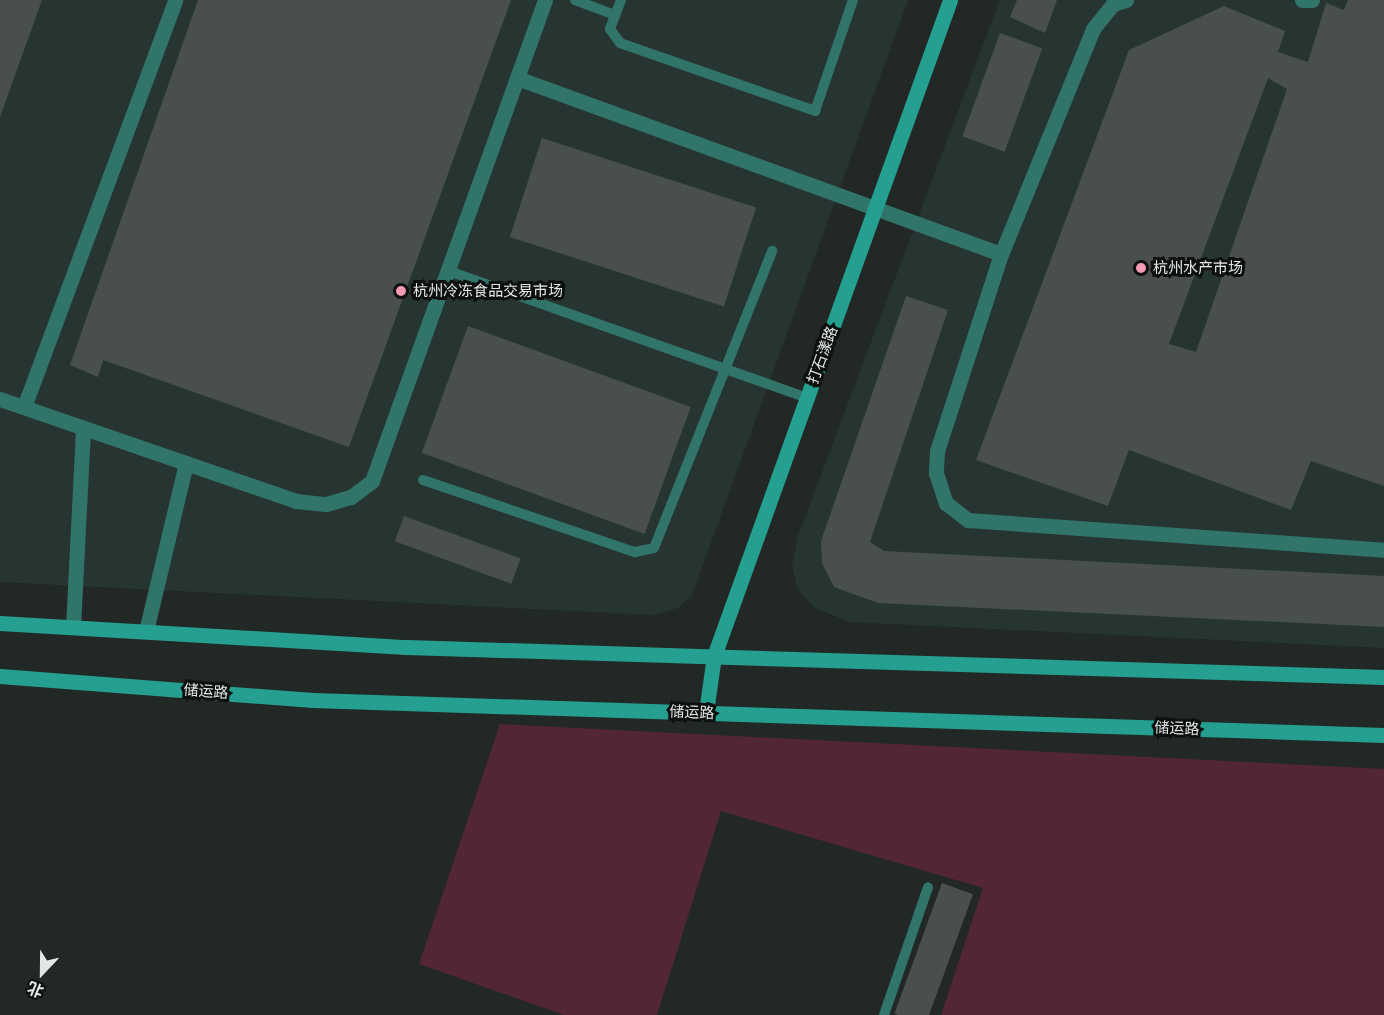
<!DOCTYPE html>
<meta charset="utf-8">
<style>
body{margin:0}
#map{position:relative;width:1384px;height:1015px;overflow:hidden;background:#212826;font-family:"PT Sans","Noto Sans SC",sans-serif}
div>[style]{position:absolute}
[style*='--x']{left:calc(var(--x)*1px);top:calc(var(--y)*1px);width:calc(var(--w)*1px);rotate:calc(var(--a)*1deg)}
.built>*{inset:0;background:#273532}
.green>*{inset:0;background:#532634}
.building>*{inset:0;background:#484f4e;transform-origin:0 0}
.lane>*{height:10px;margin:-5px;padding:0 5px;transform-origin:5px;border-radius:5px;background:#31746a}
.street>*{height:15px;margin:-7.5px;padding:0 7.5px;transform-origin:7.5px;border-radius:7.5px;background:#31746a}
.secondary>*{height:15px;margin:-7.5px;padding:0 7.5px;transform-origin:7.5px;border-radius:7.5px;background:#25a090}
.dots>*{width:16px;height:16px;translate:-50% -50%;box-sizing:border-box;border:3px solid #0d100f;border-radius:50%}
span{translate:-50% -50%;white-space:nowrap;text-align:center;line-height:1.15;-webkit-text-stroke:6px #0d100f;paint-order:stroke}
.poi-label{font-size:15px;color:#e3e7e6}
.left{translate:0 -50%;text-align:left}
.street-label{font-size:15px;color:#e3e7e6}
.north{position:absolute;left:12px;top:943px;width:60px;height:60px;-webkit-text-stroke:4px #0d100f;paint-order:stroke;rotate:202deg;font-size:16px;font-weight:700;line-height:24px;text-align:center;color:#e3e7e6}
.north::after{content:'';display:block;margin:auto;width:21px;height:27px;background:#e3e7e6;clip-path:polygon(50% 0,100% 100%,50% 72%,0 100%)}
</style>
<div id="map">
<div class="built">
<div style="clip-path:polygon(0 0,908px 0,692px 595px,678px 608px,654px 615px,0 582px)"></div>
<div style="clip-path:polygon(1000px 0,1384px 0,1384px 648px,850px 622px,815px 608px,798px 590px,792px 566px,798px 536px)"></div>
</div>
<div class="green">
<div style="clip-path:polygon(500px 724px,1384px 769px,1384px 1015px,941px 1015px,983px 888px,721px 811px,657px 1015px,564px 1015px,419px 964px)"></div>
</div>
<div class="building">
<div style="clip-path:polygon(0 0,42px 0,0 117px)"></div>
<div style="clip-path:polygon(198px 0,511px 0,349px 447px,103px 360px,98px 377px,70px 365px)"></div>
<div style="clip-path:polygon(1017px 0,1057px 0,1045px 33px,1010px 17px)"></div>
<div style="clip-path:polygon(evenodd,1348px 0,1384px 0,1384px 486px,1311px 461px,1291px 510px,1129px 450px,1108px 506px,976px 460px,1129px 50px,1224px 6px,1285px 31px,1278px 52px,1308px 62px,1326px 3px,1344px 10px,1348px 0,1268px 78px,1287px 89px,1196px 352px,1169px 344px,1268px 78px)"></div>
<div style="left:1000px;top:33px;width:45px;height:110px;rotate:20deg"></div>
<div style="left:542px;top:138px;width:225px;height:104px;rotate:18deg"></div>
<div style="clip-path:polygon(906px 296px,948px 310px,870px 542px,884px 551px,1384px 576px,1384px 627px,878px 603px,834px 587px,822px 563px,821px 541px)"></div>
<div style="left:468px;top:326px;width:237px;height:135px;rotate:20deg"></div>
<div style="left:404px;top:516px;width:124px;height:27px;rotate:20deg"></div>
<div style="left:942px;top:883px;width:33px;height:139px;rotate:20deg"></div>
</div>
<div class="lane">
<div style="--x:575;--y:0;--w:43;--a:20.6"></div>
<div style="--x:621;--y:0;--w:31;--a:111"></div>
<div style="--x:610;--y:29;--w:17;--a:54"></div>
<div style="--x:620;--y:43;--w:207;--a:19.2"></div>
<div style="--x:815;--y:111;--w:117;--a:-71.1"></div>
<div style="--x:446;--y:270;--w:383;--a:19.5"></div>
<div style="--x:423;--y:480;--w:224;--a:18.8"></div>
<div style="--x:635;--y:552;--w:19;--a:-12"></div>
<div style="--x:654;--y:548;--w:320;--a:-68.3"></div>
<div style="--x:884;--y:1015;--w:135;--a:-71"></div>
</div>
<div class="street">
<div style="--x:1126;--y:0;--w:14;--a:163"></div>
<div style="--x:1113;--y:4;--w:32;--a:129"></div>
<div style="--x:1093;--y:29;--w:243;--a:112.2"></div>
<div style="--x:1001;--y:254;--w:207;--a:108"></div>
<div style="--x:937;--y:451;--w:22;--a:93"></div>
<div style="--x:936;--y:473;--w:32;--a:72"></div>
<div style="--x:946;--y:503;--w:28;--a:38"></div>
<div style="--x:968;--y:520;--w:417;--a:4.1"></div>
<div style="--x:1302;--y:0;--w:10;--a:0"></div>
<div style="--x:517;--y:78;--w:515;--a:19.98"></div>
<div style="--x:0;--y:399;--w:313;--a:19"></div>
<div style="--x:296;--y:501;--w:30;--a:6"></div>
<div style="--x:326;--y:504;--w:26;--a:-16"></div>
<div style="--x:351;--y:497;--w:26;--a:-37"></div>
<div style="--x:372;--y:481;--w:511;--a:-70.22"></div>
<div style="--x:24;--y:407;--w:434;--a:-69.6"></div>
<div style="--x:73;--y:627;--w:199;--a:-87.1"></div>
<div style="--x:146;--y:631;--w:173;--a:-76.6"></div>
</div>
<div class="secondary">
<div style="--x:0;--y:623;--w:407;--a:3.4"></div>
<div style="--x:406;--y:647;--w:978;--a:1.76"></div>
<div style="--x:0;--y:676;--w:314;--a:4.4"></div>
<div style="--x:313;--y:700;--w:1072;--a:1.87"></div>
<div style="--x:706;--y:712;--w:57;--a:-81.9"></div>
<div style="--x:714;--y:656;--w:697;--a:-70.21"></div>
</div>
<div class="dots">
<div style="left:1141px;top:268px;background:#f19ab2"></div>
<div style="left:401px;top:291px;background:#f19ab2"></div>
</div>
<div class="poi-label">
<span class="left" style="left:1153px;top:268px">杭州水产市场</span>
<span class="left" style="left:413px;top:291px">杭州冷冻食品交易市场</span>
</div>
<div class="street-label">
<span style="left:822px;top:355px;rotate:-70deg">打石漾路</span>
<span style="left:206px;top:691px;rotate:4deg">储运路</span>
<span style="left:692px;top:712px;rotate:2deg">储运路</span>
<span style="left:1177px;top:728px;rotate:2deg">储运路</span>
</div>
<div class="north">北</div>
</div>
